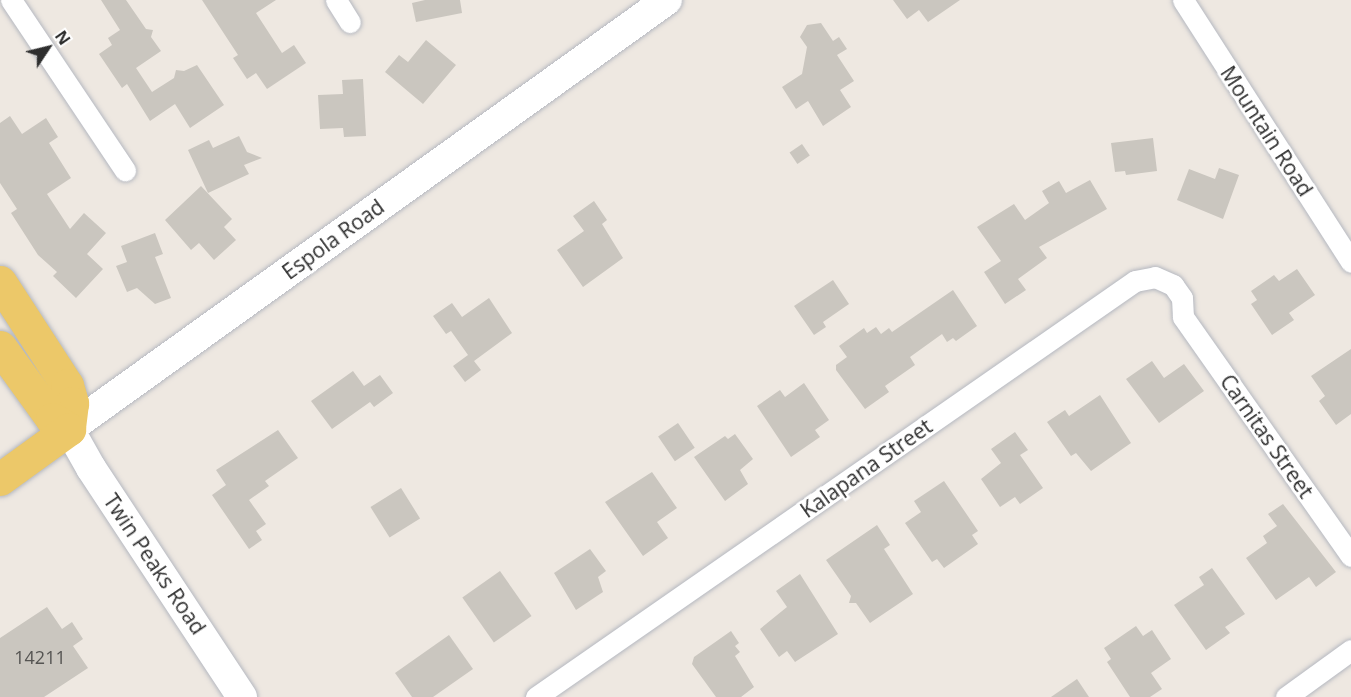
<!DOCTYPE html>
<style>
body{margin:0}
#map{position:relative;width:1351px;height:697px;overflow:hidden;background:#eee8e1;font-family:"Open Sans",sans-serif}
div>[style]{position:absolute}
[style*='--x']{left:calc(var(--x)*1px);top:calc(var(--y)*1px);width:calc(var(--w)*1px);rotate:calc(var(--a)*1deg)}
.building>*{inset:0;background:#cac6bf;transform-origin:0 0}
.roads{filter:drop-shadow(0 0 2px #b5b8c0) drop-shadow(0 0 2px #b5b8c0)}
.street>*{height:21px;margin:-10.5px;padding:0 10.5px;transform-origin:10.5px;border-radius:10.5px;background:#fff}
.secondary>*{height:30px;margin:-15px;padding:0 15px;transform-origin:15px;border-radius:15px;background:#fff}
.primary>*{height:33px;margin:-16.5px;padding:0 16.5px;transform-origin:16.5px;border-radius:16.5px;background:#ecc869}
span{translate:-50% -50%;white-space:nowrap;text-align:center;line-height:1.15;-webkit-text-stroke:5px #fff;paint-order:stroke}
.number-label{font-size:18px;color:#555452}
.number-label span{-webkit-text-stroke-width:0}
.street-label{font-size:21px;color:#2e2e2e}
.north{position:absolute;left:18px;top:18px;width:60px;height:60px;-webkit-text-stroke:4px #fff;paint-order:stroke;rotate:55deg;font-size:16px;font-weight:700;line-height:24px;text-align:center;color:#2e2e2e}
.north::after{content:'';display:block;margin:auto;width:21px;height:27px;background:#2e2e2e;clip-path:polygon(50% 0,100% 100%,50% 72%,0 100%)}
</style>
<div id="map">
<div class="building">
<div style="clip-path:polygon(101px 0,126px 0,146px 29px,153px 30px,151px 37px,161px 51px,136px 68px,152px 92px,174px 78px,176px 70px,184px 71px,197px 65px,224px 105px,190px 128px,175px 104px,150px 121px,127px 84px,122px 88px,99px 54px,112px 45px,108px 38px,120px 30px)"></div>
<div style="clip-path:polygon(202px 0,276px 0,256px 13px,282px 53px,294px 45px,306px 63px,267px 89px,256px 73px,247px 79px,233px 58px,238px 55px)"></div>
<div style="clip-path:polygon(425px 0,460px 0,462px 13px,416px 22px,412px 3px)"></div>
<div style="clip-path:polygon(893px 0,960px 0,928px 22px,919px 10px,907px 19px)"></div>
<div style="clip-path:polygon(821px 23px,833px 41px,839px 37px,847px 49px,837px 55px,854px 81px,840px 90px,851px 107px,823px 126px,808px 101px,796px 109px,782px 87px,802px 74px,807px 47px,800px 37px,807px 25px)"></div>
<div style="clip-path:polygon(426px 40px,456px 65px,423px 104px,385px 72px,399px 55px,408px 62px)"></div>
<div style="clip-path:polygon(363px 79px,366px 136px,344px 137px,343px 128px,320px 129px,318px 95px,343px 94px,342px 80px)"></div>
<div style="clip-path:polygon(10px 116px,22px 134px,46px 118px,58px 137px,49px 143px,71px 178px,47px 194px,70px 229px,84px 213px,106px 233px,87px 254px,103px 269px,76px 298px,53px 276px,57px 272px,38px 255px,11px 213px,17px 209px,0 183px,0 123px)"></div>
<div style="clip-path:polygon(239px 136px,247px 152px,262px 158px,244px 165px,249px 174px,208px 193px,188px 150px,209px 140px,213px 148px)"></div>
<div style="clip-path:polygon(1153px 138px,1157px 171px,1126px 175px,1125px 171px,1115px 172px,1111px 143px)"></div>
<div style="left:802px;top:144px;width:14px;height:15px;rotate:56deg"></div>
<div style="clip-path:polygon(1219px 168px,1239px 175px,1223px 219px,1177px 200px,1189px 169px,1215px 179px)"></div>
<div style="clip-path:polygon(1090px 180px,1107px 209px,1039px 247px,1047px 258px,1018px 279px,1026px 290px,1005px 304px,984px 272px,1001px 261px,977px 227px,1014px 204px,1025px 220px,1049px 203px,1042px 191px,1059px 181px,1066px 193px)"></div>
<div style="clip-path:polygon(201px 186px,232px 219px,224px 227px,236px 240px,214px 260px,199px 243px,191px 250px,165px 220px)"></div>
<div style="clip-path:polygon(594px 201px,607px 220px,602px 224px,623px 258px,583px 287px,557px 250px,584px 231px,573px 216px)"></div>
<div style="clip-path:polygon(155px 233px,163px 254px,155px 257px,171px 298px,155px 304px,137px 288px,127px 292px,116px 266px,127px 262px,121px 246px)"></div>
<div style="clip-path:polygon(1297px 269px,1315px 295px,1289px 313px,1294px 320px,1272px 335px,1251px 304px,1257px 300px,1251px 291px,1274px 275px,1279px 281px)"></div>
<div style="clip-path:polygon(833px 280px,849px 304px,823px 322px,826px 327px,814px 335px,794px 306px)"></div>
<div style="clip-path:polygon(953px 290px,977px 326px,956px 341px,953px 338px,947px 342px,942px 334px,910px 357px,915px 365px,885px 386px,889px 392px,865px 409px,836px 370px,836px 365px,847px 357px,839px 346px,864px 328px,867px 333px,876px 327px,881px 334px,889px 328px,892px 332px)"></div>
<div style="clip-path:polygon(489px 298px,512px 333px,474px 361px,481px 370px,465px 382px,453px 366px,468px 355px,451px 331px,446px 334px,433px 316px,452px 303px,462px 317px)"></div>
<div style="clip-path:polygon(1351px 349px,1351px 414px,1336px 425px,1319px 401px,1325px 396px,1311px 376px)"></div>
<div style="clip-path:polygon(1152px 361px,1164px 378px,1184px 364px,1204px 391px,1159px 423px,1126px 379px)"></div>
<div style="clip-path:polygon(353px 371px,364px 386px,380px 375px,393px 393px,374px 407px,370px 402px,332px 429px,311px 401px)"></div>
<div style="clip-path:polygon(804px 383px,829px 420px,815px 430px,820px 437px,791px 457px,757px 406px,780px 390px,785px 397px)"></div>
<div style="clip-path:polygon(1100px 395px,1131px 443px,1091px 471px,1076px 453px,1071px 456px,1047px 422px,1065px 410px,1069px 416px)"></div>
<div style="left:678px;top:423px;width:30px;height:24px;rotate:56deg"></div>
<div style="clip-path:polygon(278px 430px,298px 458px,265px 481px,269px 486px,249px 500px,266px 524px,256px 531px,262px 540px,249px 549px,212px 495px,226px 485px,216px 470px)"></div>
<div style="clip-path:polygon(1015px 432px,1028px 450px,1020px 455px,1043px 488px,1020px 504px,1015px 497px,1000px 507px,981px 479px,1001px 463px,991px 449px)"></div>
<div style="clip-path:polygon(735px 434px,753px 459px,740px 470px,748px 484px,725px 501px,694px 457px,725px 436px,728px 439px)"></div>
<div style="clip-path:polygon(652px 472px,677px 508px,657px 522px,668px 538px,643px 556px,605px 502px)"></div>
<div style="clip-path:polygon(944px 481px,978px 531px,972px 535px,978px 544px,944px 568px,937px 559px,932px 562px,905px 523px,921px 512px,914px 501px)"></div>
<div style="left:401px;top:488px;width:36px;height:36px;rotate:58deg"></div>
<div style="clip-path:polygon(1283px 504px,1336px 572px,1316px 587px,1309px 577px,1276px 600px,1246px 558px,1267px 543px,1263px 536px,1277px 526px,1268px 514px)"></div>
<div style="clip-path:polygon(877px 525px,890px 545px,884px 549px,913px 594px,870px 623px,856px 603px,849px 603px,851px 596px,826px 560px)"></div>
<div style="clip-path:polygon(590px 549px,606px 571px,598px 577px,603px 592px,576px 610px,554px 573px)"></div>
<div style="clip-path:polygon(1212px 568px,1245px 614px,1225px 627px,1230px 633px,1206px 650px,1174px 605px,1204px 585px,1199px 577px)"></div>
<div style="left:500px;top:571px;width:55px;height:46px;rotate:55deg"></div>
<div style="clip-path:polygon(800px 574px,838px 634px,795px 662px,787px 651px,779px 657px,760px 629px,787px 607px,776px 591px)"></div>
<div style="clip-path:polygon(47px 607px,62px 629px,72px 622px,83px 639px,73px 646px,88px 668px,44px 697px,0 697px,0 638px)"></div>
<div style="clip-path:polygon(1136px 626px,1143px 636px,1152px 630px,1171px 659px,1151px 673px,1162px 689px,1150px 697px,1130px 697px,1107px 662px,1111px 659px,1104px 648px)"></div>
<div style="clip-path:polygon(731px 631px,739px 643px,735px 646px,740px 652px,735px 656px,754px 687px,741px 697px,716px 697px,692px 664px,694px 657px)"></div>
<div style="clip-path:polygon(449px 635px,473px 669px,433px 697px,412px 697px,395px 673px)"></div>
<div style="clip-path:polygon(1077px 679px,1089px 697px,1051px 697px)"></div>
</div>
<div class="roads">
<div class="street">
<div style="--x:11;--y:0;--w:205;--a:56.2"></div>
<div style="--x:336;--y:0;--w:26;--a:58"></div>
<div style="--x:1183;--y:0;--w:311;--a:57.3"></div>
<div style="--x:536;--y:697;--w:729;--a:-34.78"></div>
<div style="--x:1135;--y:281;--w:20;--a:-11"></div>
<div style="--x:1155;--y:277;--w:20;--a:24"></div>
<div style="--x:1173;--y:285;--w:16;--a:55"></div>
<div style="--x:1182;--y:298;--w:19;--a:87"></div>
<div style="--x:1183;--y:317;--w:292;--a:54.9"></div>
<div style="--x:1286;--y:697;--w:80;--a:-35.9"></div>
</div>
<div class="secondary">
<div style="--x:242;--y:697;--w:274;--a:-123.4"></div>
<div style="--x:91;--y:468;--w:45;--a:-119.4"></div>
<div style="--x:69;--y:429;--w:736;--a:-35.66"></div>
</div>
<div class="primary">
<div style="--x:0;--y:282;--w:123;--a:57"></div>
<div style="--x:67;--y:385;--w:19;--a:74"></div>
<div style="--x:72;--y:403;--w:26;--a:97"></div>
<div style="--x:0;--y:347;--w:89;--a:54.2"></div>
<div style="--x:52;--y:419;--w:20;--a:30"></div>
<div style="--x:0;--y:479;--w:85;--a:-35.9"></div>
</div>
</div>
<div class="number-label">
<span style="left:40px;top:657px">14211</span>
</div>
<div class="street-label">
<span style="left:1267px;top:131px;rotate:57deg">Mountain Road</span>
<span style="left:333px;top:239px;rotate:-36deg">Espola Road</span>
<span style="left:1267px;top:436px;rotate:55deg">Carnitas Street</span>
<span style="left:866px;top:468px;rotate:-35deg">Kalapana Street</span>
<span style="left:155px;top:564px;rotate:56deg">Twin Peaks Road</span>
</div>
<div class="north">N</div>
</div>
